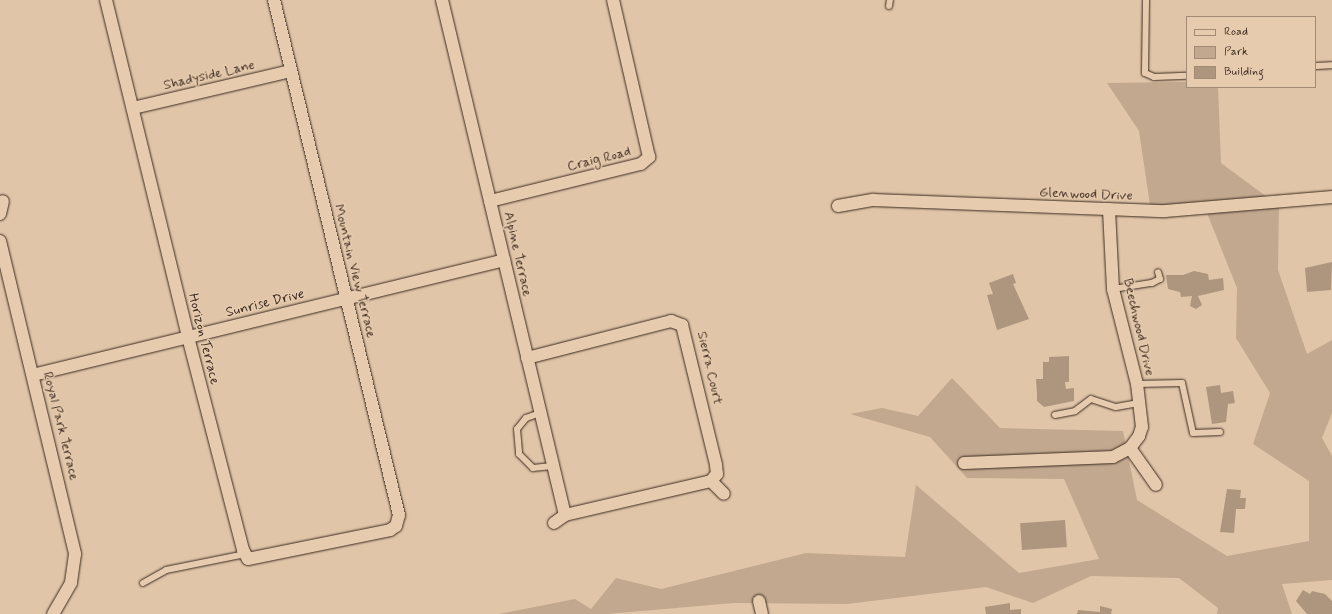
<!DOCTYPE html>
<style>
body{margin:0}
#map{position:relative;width:1332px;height:614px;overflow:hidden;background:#e0c5a8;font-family:Mynerve,sans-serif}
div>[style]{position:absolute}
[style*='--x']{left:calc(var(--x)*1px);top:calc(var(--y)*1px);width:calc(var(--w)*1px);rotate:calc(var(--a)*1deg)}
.green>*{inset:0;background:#c2a88f}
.building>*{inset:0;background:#ad957e;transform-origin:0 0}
.roads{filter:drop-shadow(0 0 1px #3b2a1e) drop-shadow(0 0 1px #3b2a1e)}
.service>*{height:6px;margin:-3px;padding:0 3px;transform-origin:3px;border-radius:3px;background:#e7cbae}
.minor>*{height:12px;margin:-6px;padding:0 6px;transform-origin:6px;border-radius:6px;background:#e7cbae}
span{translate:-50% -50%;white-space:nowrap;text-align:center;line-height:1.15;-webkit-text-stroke:3px #e7cbae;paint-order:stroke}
.street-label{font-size:14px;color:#3b2a1e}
.legend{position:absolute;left:1186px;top:16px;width:130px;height:72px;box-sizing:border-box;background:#e7cbae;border:1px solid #a28b74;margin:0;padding:5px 7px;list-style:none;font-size:12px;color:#3b2a1e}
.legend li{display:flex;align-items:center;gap:8px;height:20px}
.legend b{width:20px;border:1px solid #a28b74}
</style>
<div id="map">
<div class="green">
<div style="clip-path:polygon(1187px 82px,1187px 87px,1218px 87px,1221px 163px,1279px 206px,1278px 270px,1307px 354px,1332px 340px,1332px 413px,1322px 438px,1332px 456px,1332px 580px,1282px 584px,1292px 614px,1217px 614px,1218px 608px,1179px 578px,1091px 576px,1033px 603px,986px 587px,847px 604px,734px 603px,607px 614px,499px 614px,575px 599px,591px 609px,616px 578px,661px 589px,806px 553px,905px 557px,916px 485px,1019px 573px,1099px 559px,1064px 479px,967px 478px,930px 437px,850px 414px,882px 408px,918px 416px,952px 378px,1000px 428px,1123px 431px,1137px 500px,1227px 556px,1309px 541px,1309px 481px,1253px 444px,1270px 393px,1236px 338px,1237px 288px,1207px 213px,1151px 212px,1139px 131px,1107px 83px)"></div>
</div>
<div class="building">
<div style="clip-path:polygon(1332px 262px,1331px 290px,1307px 292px,1305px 268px)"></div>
<div style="clip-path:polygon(1194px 271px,1208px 274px,1209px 280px,1223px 278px,1224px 290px,1198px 296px,1202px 305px,1196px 309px,1190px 306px,1192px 296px,1181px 297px,1180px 292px,1168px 289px,1166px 275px,1183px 275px)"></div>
<div style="clip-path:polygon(1013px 274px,1016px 283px,1013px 284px,1029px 319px,997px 330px,987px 295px,993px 294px,989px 283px)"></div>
<div style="clip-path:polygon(1069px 356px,1069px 382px,1065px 382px,1066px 389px,1074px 388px,1074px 401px,1044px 407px,1037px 401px,1037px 394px,1036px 379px,1043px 379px,1043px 362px,1049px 362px,1049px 357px)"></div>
<div style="clip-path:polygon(1220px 385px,1221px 393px,1233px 391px,1235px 403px,1228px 404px,1226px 422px,1212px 424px,1206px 387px)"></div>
<div style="clip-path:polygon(1227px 489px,1241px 490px,1240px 498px,1246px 498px,1245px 509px,1236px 509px,1234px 533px,1220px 532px)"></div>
<div style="left:1065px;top:520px;width:27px;height:45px;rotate:86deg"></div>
<div style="clip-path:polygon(1303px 590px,1310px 594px,1312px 591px,1325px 594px,1332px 601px,1332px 614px,1307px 614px,1296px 601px)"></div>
<div style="clip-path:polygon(1010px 603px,1010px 610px,1021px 609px,1021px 614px,986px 614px,985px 607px)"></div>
<div style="clip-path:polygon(1100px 606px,1112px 609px,1111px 614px,1077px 614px,1078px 610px,1100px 612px)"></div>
</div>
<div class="roads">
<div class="service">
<div style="--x:1146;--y:0;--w:73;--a:90.8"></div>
<div style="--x:1145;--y:73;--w:10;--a:24"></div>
<div style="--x:1154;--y:77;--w:33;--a:-2"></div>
<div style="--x:889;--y:6;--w:6;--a:-81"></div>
<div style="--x:1315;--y:66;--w:17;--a:-3"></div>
<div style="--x:1113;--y:289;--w:39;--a:-9"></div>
<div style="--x:1152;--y:283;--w:9;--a:-27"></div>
<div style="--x:1160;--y:279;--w:7;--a:-106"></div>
<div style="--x:1137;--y:384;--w:45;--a:-1.3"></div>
<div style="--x:1182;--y:383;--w:51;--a:77.6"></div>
<div style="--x:1193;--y:433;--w:27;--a:-2"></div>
<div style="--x:540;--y:413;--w:15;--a:160"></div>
<div style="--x:526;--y:418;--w:14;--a:129"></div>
<div style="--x:517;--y:429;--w:25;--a:85"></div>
<div style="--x:519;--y:454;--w:20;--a:45"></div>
<div style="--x:533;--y:468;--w:19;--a:-6"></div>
<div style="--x:1055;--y:415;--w:20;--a:-11"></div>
<div style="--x:1075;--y:411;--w:20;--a:-37"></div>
<div style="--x:1091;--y:399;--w:26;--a:18"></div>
<div style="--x:1116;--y:407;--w:23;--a:-10"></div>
<div style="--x:143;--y:583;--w:26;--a:-29"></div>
<div style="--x:166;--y:570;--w:81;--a:-11.4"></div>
</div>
<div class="minor">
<div style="--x:106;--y:0;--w:347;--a:76.3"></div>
<div style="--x:188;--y:337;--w:220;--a:75.5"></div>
<div style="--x:243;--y:550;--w:10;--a:61"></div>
<div style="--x:248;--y:559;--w:145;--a:-11.5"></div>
<div style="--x:390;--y:530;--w:7;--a:-34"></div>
<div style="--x:396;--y:526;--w:11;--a:-75"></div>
<div style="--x:399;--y:515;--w:530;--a:-103.64"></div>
<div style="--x:442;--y:0;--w:529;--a:76.57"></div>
<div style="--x:133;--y:108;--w:162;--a:-13.2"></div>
<div style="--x:490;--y:201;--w:155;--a:-13.8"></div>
<div style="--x:641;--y:164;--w:11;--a:-41"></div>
<div style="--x:649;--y:157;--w:161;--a:-102.9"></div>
<div style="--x:838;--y:206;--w:36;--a:-10"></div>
<div style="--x:873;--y:200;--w:292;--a:2.2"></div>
<div style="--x:1165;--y:211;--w:168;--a:-4.8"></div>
<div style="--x:0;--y:214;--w:13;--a:-77"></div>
<div style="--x:0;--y:241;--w:322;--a:76.5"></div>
<div style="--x:75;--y:554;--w:29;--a:98"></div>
<div style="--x:71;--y:583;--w:36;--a:120"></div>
<div style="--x:527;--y:358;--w:149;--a:-14.4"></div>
<div style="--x:671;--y:321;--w:12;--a:20"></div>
<div style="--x:682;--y:325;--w:144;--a:76.3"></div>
<div style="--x:716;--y:465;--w:9;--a:84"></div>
<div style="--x:717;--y:474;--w:9;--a:131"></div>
<div style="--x:33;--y:375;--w:485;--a:-13.7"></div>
<div style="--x:1130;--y:448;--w:45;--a:54.9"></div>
<div style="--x:964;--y:463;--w:149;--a:-2.3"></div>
<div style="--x:1113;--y:457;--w:19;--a:-28"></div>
<div style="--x:1130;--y:448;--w:15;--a:-53"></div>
<div style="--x:1139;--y:436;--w:9;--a:-72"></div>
<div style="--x:1142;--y:427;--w:43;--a:-96.6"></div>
<div style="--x:1137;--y:384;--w:98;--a:-104.2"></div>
<div style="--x:1113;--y:289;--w:80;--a:-92.9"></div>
<div style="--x:554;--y:523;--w:14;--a:-36"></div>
<div style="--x:565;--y:515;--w:150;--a:-13.1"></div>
<div style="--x:711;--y:481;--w:18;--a:45"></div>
<div style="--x:759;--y:601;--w:13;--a:77"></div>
</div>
</div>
<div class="street-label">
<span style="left:209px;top:75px;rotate:-13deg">Shadyside Lane</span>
<span style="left:599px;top:159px;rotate:-14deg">Craig Road</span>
<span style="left:1086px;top:194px;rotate:2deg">Glenwood Drive</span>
<span style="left:518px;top:254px;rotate:77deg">Alpine Terrace</span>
<span style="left:355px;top:271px;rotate:76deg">Mountain View Terrace</span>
<span style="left:265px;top:303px;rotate:-14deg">Sunrise Drive</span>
<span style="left:1139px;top:327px;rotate:77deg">Beechwood Drive</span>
<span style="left:204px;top:339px;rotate:76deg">Horizon Terrace</span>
<span style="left:710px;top:368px;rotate:77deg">Sierra Court</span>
<span style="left:61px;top:426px;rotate:76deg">Royal Park Terrace</span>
</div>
<ul class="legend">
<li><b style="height:5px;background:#e7cbae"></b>Road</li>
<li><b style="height:11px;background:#c2a88f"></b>Park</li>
<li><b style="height:11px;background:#ad957e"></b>Building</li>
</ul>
</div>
